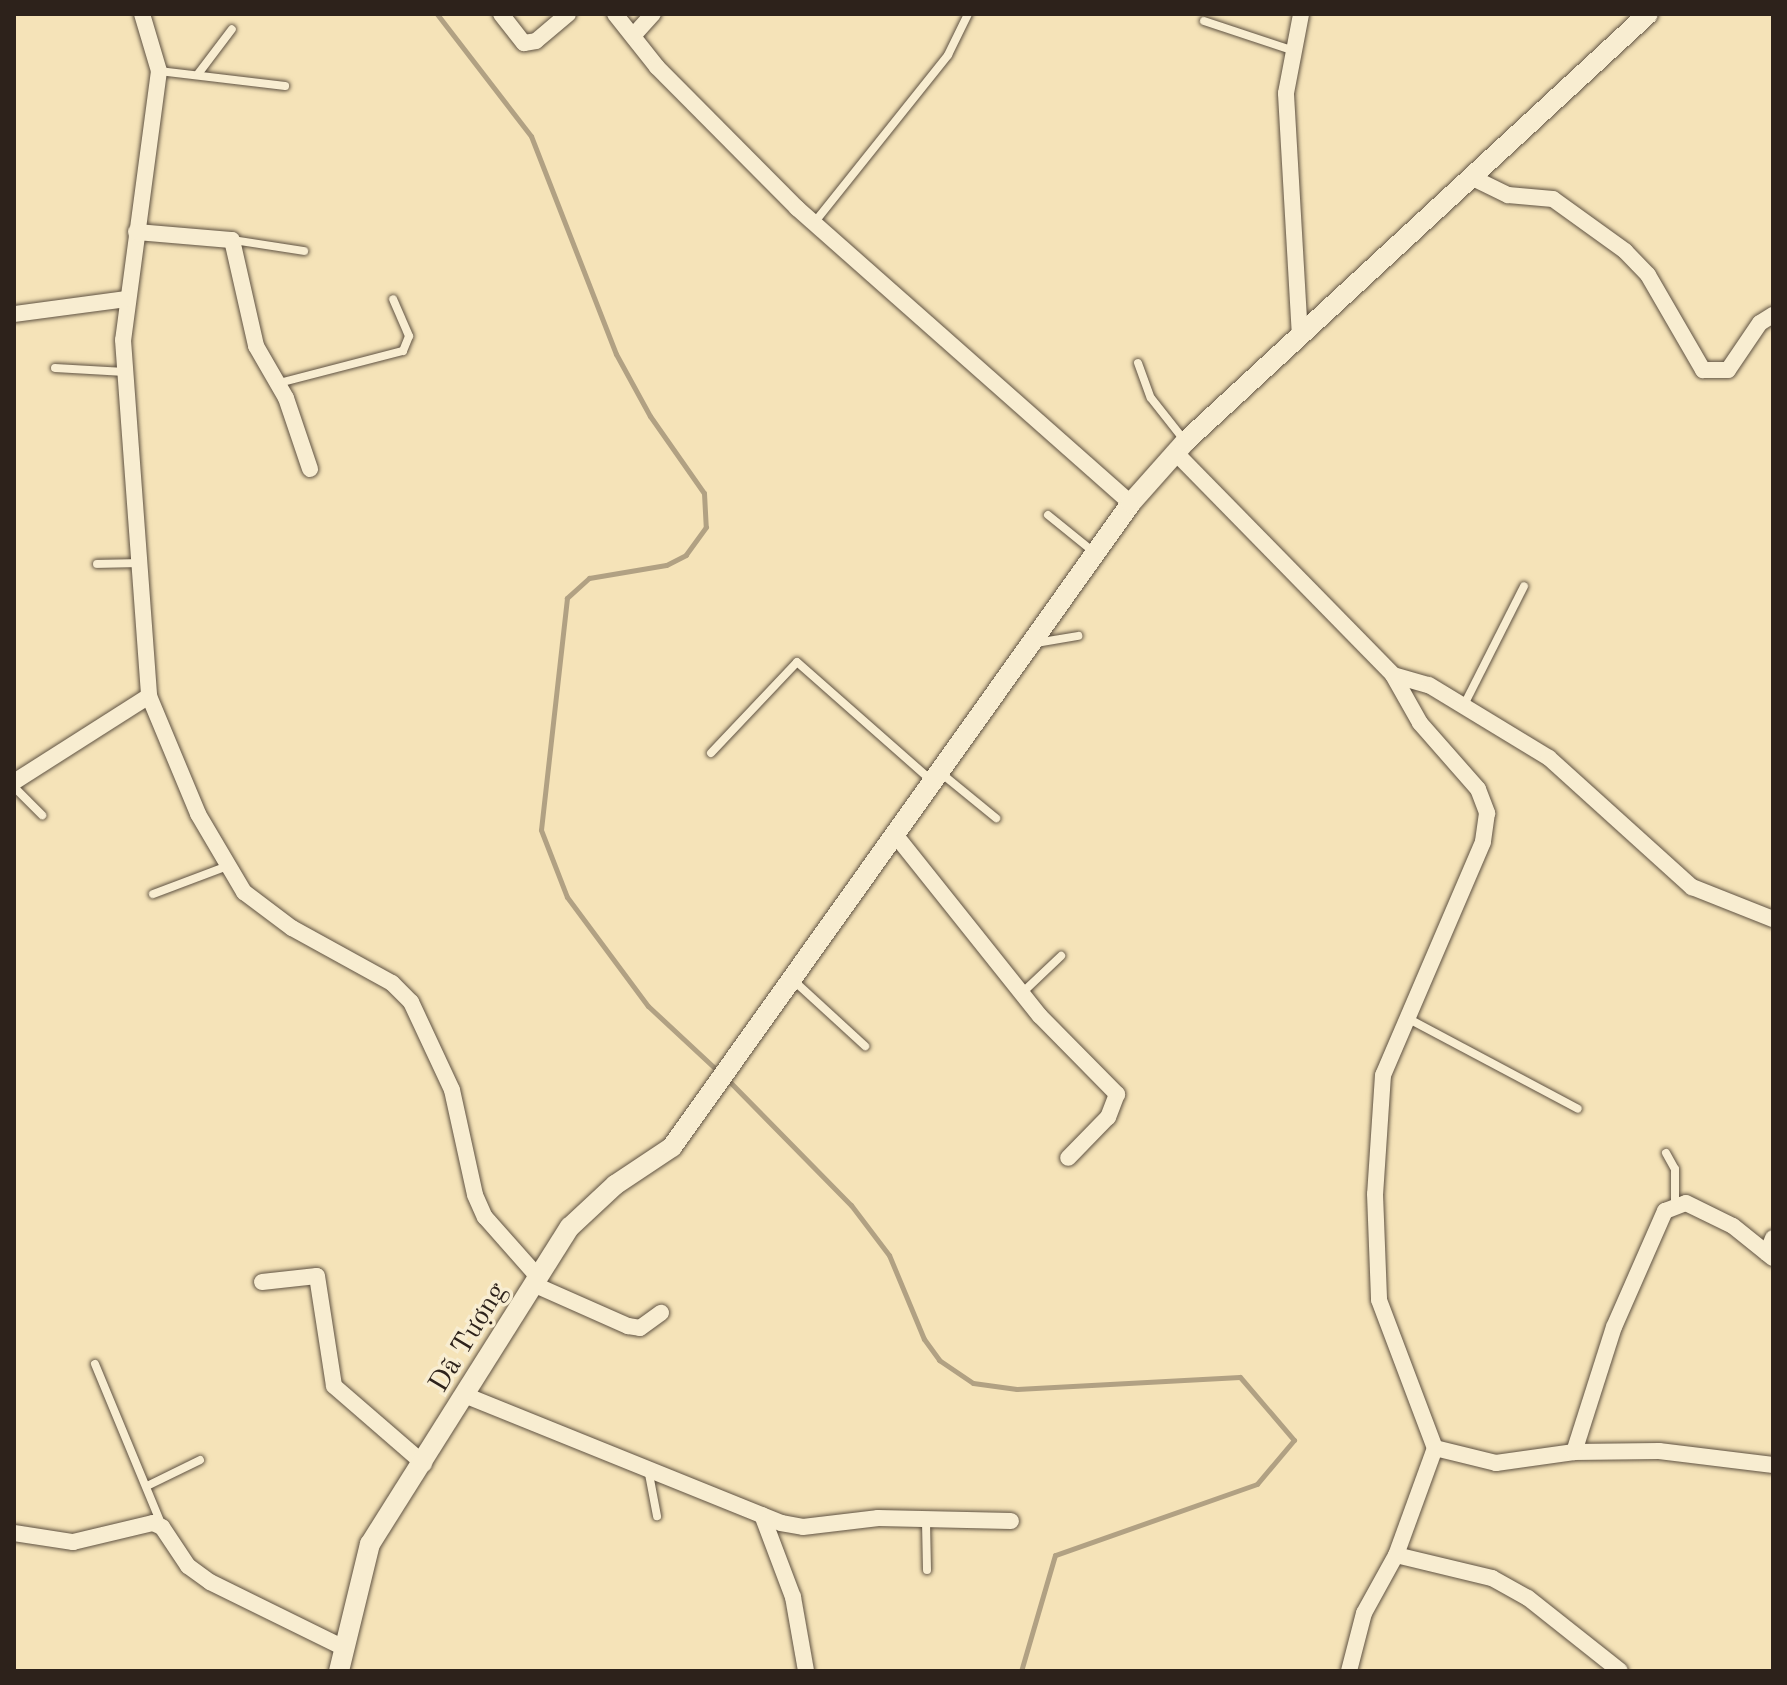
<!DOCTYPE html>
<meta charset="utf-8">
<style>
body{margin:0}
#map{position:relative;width:1787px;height:1685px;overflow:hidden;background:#f5e3b8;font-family:"Old Standard TT",serif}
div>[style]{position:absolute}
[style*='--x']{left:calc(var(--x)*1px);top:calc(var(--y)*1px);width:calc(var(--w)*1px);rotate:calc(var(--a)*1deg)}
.stream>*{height:5px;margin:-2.5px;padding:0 2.5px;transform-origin:2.5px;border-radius:2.5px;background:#b1a183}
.roads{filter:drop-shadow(0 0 2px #5f5242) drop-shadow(0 0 2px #5f5242)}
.service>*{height:8px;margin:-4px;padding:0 4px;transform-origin:4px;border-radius:4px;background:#f8edd1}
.minor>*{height:16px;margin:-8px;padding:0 8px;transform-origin:8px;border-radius:8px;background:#f8edd1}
.tertiary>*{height:20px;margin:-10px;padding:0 10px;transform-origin:10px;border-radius:10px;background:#f8edd1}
span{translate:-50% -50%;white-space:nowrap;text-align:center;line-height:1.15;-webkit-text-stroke:7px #f8edd1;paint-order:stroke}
.street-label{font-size:28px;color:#2d221b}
.frame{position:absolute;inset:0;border:16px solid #2d221b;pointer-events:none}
</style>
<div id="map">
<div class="stream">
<div style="--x:437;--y:14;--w:154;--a:52.4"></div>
<div style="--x:531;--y:136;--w:234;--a:68.7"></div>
<div style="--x:616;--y:354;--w:71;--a:61.3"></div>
<div style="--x:650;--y:416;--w:94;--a:55"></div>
<div style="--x:704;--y:493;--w:34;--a:87"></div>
<div style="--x:706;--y:527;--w:34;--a:126"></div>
<div style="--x:686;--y:555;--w:22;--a:153"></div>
<div style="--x:666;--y:565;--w:78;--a:170.4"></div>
<div style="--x:589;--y:578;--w:30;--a:138"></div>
<div style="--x:567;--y:598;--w:233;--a:96.4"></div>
<div style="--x:541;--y:830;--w:72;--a:68.8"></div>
<div style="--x:567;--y:897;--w:136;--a:53.4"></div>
<div style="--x:648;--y:1006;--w:98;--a:42.9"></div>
<div style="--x:727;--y:1079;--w:177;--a:45.5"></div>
<div style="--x:851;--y:1205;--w:63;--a:52.8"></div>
<div style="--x:889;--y:1255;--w:91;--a:67.4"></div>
<div style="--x:924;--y:1339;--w:26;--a:54"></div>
<div style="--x:939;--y:1360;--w:41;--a:34.1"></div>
<div style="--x:973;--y:1383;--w:44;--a:7.8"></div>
<div style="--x:1017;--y:1389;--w:223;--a:-3.1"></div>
<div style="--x:1240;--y:1377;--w:83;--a:49.4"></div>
<div style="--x:1294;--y:1440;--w:57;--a:130.1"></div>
<div style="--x:1257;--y:1484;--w:214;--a:160.6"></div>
<div style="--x:1055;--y:1555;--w:121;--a:106.3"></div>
</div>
<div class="roads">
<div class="service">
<div style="--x:1204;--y:21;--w:92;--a:18.4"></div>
<div style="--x:159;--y:71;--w:127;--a:6.8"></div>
<div style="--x:198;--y:74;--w:56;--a:-52.9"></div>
<div style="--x:814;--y:223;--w:215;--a:-51.4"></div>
<div style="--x:948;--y:55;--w:46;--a:-64"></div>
<div style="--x:233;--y:240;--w:72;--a:8.8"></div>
<div style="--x:1138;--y:363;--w:37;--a:70"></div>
<div style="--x:1151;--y:398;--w:55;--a:51.7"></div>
<div style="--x:55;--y:368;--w:70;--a:3.3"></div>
<div style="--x:279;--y:383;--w:128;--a:-14.5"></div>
<div style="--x:403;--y:351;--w:16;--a:-68"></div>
<div style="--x:409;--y:336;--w:40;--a:-113.4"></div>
<div style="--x:1048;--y:515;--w:60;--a:39"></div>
<div style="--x:97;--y:564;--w:41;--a:-1.4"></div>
<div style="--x:1036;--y:643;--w:43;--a:-9.5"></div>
<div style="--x:1464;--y:705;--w:133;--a:-63.2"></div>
<div style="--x:711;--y:753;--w:125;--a:-46.6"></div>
<div style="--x:797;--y:662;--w:179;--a:41.4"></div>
<div style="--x:942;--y:774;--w:70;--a:39.2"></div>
<div style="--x:14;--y:787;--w:40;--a:45"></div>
<div style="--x:153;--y:894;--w:77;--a:-20.6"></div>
<div style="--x:793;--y:980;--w:98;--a:42.5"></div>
<div style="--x:1022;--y:993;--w:54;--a:-43.5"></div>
<div style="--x:1409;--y:1019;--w:191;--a:28"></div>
<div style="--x:1666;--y:1153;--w:18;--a:61"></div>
<div style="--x:1675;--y:1169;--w:33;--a:90"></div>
<div style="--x:95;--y:1364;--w:175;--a:67.5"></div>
<div style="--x:649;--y:1474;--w:43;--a:79.2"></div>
<div style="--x:147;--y:1486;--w:59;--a:-26.1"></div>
<div style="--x:926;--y:1522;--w:48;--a:88.8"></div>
</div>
<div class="minor">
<div style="--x:142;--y:14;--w:59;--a:73.4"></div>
<div style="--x:159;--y:71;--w:271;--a:97.6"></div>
<div style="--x:123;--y:340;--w:357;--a:85.8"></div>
<div style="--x:149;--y:696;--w:128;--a:67.4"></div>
<div style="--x:198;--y:814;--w:91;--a:59.5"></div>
<div style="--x:244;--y:892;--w:60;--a:36.9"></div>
<div style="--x:292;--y:928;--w:114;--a:28.8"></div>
<div style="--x:392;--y:983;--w:27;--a:45"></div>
<div style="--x:411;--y:1002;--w:97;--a:65"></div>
<div style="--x:452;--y:1090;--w:107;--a:77.6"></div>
<div style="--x:475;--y:1195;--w:24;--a:66"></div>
<div style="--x:485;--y:1217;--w:80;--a:48.5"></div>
<div style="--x:501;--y:14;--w:37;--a:52"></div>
<div style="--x:524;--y:43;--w:12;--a:-9"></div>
<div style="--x:536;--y:41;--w:42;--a:-40.2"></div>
<div style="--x:615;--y:14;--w:68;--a:51.6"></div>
<div style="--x:657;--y:67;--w:199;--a:45.2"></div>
<div style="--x:797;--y:208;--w:446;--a:41.5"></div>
<div style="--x:633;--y:36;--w:30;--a:-48"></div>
<div style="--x:1475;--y:179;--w:37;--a:26"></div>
<div style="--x:1508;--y:195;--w:45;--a:5.1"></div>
<div style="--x:1553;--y:199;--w:89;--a:35.8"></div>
<div style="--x:1625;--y:251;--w:33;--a:46"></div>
<div style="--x:1648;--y:275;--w:110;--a:59.9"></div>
<div style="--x:1703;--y:370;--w:25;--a:0"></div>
<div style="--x:1728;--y:370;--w:57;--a:-55.8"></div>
<div style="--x:1760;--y:323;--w:15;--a:-32"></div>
<div style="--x:136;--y:232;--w:96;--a:4.8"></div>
<div style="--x:232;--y:240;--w:109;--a:77.2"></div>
<div style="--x:256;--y:346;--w:60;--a:60"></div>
<div style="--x:286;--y:398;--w:75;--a:71.3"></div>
<div style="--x:14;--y:314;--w:113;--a:-7.6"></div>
<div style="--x:1300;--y:337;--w:244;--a:-93.3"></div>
<div style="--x:1286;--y:93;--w:80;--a:-79.2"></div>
<div style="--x:1175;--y:452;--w:312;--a:45.6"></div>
<div style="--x:1393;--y:675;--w:55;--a:60.6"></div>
<div style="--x:1420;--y:723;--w:88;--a:48.7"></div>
<div style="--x:1478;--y:789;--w:26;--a:69"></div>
<div style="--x:1487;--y:813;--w:29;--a:98"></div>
<div style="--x:1483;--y:842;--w:254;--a:113.2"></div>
<div style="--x:1383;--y:1075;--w:119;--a:93.8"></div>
<div style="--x:1375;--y:1194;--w:106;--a:87.8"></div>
<div style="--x:1379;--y:1300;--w:158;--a:69.3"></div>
<div style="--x:1435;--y:1448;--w:114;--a:110"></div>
<div style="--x:1396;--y:1555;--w:66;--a:118.9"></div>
<div style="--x:1364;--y:1613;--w:60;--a:104.5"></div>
<div style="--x:1393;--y:675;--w:37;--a:16"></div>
<div style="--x:1429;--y:685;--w:140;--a:31.3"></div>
<div style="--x:1549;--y:758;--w:193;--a:42.1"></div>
<div style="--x:1692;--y:887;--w:87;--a:21.6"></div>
<div style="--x:14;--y:782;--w:160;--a:-32.5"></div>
<div style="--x:897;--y:837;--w:229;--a:51.4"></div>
<div style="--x:1040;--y:1016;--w:110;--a:45.4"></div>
<div style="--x:1117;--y:1094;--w:25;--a:111"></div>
<div style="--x:1108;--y:1117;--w:57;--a:134.3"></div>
<div style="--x:1767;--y:1253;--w:16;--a:-68"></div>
<div style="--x:262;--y:1282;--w:55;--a:-6.2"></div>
<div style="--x:317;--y:1276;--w:111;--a:81.2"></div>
<div style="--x:334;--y:1386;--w:119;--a:40.9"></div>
<div style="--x:533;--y:1284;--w:104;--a:23.9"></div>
<div style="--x:628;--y:1326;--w:12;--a:9"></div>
<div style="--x:640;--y:1328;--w:26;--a:-36"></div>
<div style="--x:467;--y:1396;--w:339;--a:22"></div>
<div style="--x:781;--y:1523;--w:22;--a:10"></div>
<div style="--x:803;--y:1527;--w:76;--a:-6.8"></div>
<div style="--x:878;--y:1518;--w:133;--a:1.3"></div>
<div style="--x:1435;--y:1448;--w:63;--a:13.8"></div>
<div style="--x:1496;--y:1463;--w:79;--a:-8"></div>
<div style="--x:1574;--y:1452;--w:85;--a:-0.7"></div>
<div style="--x:1659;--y:1451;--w:115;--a:7"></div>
<div style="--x:1574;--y:1452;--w:131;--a:-72.3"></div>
<div style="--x:1614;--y:1327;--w:127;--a:-66.3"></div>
<div style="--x:1665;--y:1211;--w:22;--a:-21"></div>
<div style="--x:1686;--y:1203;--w:52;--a:26.1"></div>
<div style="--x:1733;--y:1226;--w:51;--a:38.7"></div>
<div style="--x:762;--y:1515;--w:88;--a:69.3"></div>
<div style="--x:793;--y:1597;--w:75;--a:80"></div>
<div style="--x:14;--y:1533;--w:60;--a:8.7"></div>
<div style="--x:73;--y:1542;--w:82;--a:-13.4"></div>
<div style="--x:153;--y:1523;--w:10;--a:24"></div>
<div style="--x:162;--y:1527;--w:47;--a:56.3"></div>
<div style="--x:188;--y:1566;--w:27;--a:36"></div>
<div style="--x:210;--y:1582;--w:147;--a:26.2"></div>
<div style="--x:1396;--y:1555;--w:99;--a:13.5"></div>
<div style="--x:1492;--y:1578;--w:41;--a:29.1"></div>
<div style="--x:1528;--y:1598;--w:117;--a:38.4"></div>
</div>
<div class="tertiary">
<div style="--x:339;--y:1671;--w:131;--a:-76.3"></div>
<div style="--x:370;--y:1544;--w:375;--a:-57.8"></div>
<div style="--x:570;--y:1227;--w:62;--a:-43"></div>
<div style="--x:615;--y:1185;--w:69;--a:-33.7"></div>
<div style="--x:672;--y:1147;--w:791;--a:-54.52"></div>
<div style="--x:1131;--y:503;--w:83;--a:-48.4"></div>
<div style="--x:1186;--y:441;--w:629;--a:-42.75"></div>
</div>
</div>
<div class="street-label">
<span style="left:469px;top:1338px;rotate:-59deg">Dã Tượng</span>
</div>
<div class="frame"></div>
</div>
